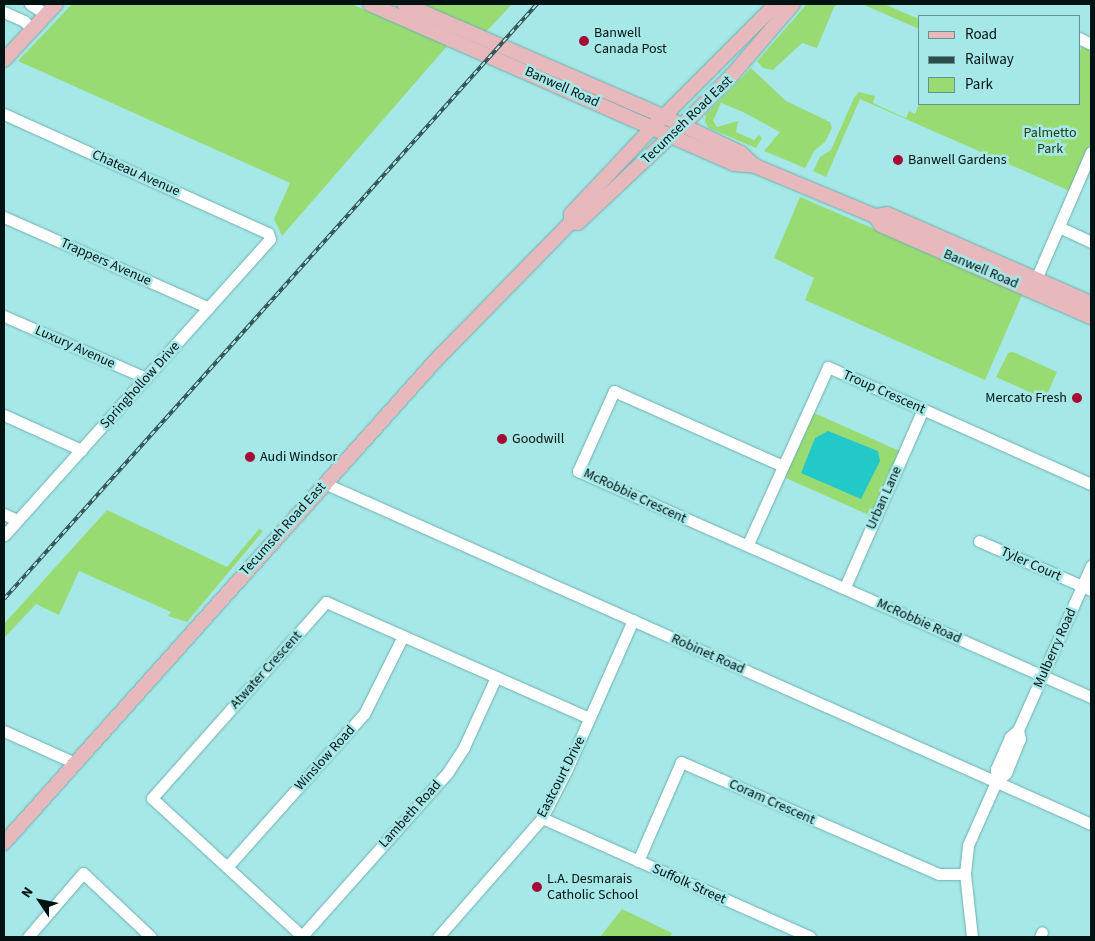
<!DOCTYPE html>
<style>
body{margin:0}
#map{position:relative;width:1095px;height:941px;overflow:hidden;background:#a6e8e7;font-family:"Source Sans 3",sans-serif}
div>[style]{position:absolute}
[style*='--x']{left:calc(var(--x)*1px);top:calc(var(--y)*1px);width:calc(var(--w)*1px);rotate:calc(var(--a)*1deg)}
.green>*{inset:0;background:#99db73;transform-origin:0 0}
.water>*{inset:0;background:#23c8c9}
.roads{filter:drop-shadow(0 0 1px #6eaeae) drop-shadow(0 0 1px #6eaeae)}
.minor>*{height:11px;margin:-5.5px;padding:0 5.5px;transform-origin:5.5px;border-radius:5.5px;background:#fff}
.major>*{height:14px;margin:-7px;padding:0 7px;transform-origin:7px;border-radius:7px;background:#e8b9bc}
.rail>*{height:4px;margin-top:-2px;transform-origin:0;background:repeating-linear-gradient(90deg,#a6e8e7 0 5.5px,#2d4d4d 0 11px);box-sizing:border-box;border-block:1px solid #2d4d4d}
.dots>*{width:14px;height:14px;translate:-50% -50%;box-sizing:border-box;border:2px solid #a6e8e7;border-radius:50%}
span{translate:-50% -50%;white-space:nowrap;text-align:center;line-height:1.15;-webkit-text-stroke:5px #a6e8e7;paint-order:stroke}
.poi-label{font-size:14px;color:#001313}
.left{translate:0 -50%;text-align:left}
.right{translate:-100% -50%;text-align:right}
.street-label{font-size:14px;color:#001313}
.park-label{font-size:14px;color:#233d13}
.frame{position:absolute;inset:0;border:5px solid #001313;pointer-events:none}
.legend{position:absolute;left:918px;top:15px;width:162px;height:90px;box-sizing:border-box;background:#a6e8e7;border:1px solid #649392;margin:0;padding:6px 9px;list-style:none;font-size:15px;color:#001313}
.legend li{display:flex;align-items:center;gap:10px;height:25px}
.legend b{width:25px;border:1px solid #649392}
.north{position:absolute;left:15px;top:876px;width:50px;height:50px;-webkit-text-stroke:4px #a6e8e7;paint-order:stroke;rotate:304deg;font-size:14px;font-weight:700;line-height:20px;text-align:center;color:#001313}
.north::after{content:'';display:block;margin:auto;width:18px;height:22px;background:#001313;clip-path:polygon(50% 0,100% 100%,50% 72%,0 100%)}
</style>
<div id="map">
<div class="green">
<div style="clip-path:polygon(72px 4px,351px 4px,448px 45px,282px 236px,274px 219px,290px 183px,18px 61px)"></div>
<div style="clip-path:polygon(418px 4px,512px 4px,486px 32px)"></div>
<div style="clip-path:polygon(807px 4px,839px 4px,834px 7px,817px 48px,802px 43px,773px 70px,763px 68px,757px 61px)"></div>
<div style="clip-path:polygon(862px 4px,884px 4px,919px 19px,919px 29px)"></div>
<div style="clip-path:polygon(1083px 44px,1091px 47px,1091px 142px,1070px 191px,860px 99px,826px 177px,813px 171px,820px 157px,831px 150px,854px 98px,859px 92px,875px 96px,873px 103px,906px 118px,909px 111px,915px 114px,919px 104px,1079px 104px,1079px 54px)"></div>
<div style="clip-path:polygon(751px 68px,786px 101px,830px 122px,832px 128px,825px 142px,815px 150px,805px 168px,764px 151px,780px 132px,743px 112px,721px 103px,713px 121px,717px 127px,738px 121px,736px 132px,754px 140px,759px 135px,762px 138px,756px 148px,709px 128px,705px 122px,706px 114px)"></div>
<div style="clip-path:polygon(800px 197px,1023px 293px,985px 380px,805px 300px,814px 278px,774px 258px)"></div>
<div style="clip-path:polygon(1013px 352px,1057px 372px,1045px 399px,996px 377px,1008px 353px)"></div>
<div style="left:812px;top:412px;width:97px;height:71px;rotate:24deg"></div>
<div style="clip-path:polygon(107px 510px,227px 567px,259px 529px,263px 531px,187px 622px,168px 616px,171px 612px,79px 571px,59px 615px,36px 604px,4px 638px,4px 624px)"></div>
<div style="clip-path:polygon(622px 909px,672px 933px,670px 937px,600px 937px)"></div>
</div>
<div class="water">
<div style="clip-path:polygon(828px 431px,878px 451px,880px 461px,861px 499px,801px 473px,815px 438px)"></div>
</div>
<div class="roads">
<div class="minor">
<div style="--x:30;--y:4;--w:19;--a:32"></div>
<div style="--x:4;--y:12;--w:22;--a:24"></div>
<div style="--x:24;--y:21;--w:11;--a:45"></div>
<div style="--x:1079;--y:38;--w:13;--a:27"></div>
<div style="--x:4;--y:114;--w:290;--a:24.3"></div>
<div style="--x:268;--y:233;--w:6;--a:72"></div>
<div style="--x:270;--y:239;--w:398;--a:131.9"></div>
<div style="--x:4;--y:217;--w:224;--a:23.9"></div>
<div style="--x:1059;--y:227;--w:35;--a:25"></div>
<div style="--x:1033;--y:286;--w:146;--a:-66.6"></div>
<div style="--x:4;--y:316;--w:155;--a:23.6"></div>
<div style="--x:4;--y:415;--w:85;--a:24.4"></div>
<div style="--x:783;--y:466;--w:185;--a:-156.1"></div>
<div style="--x:614;--y:391;--w:88;--a:114.2"></div>
<div style="--x:578;--y:471;--w:561;--a:23.78"></div>
<div style="--x:324;--y:483;--w:839;--a:23.97"></div>
<div style="--x:4;--y:514;--w:14;--a:25"></div>
<div style="--x:979;--y:541;--w:122;--a:23.6"></div>
<div style="--x:748;--y:544;--w:194;--a:-65.7"></div>
<div style="--x:828;--y:367;--w:288;--a:24"></div>
<div style="--x:845;--y:587;--w:194;--a:-66.3"></div>
<div style="--x:4;--y:731;--w:76;--a:24.2"></div>
<div style="--x:996;--y:782;--w:13;--a:-90"></div>
<div style="--x:996;--y:769;--w:35;--a:-66"></div>
<div style="--x:1010;--y:737;--w:11;--a:-41"></div>
<div style="--x:1018;--y:730;--w:180;--a:-66"></div>
<div style="--x:542;--y:818;--w:293;--a:23.9"></div>
<div style="--x:638;--y:861;--w:108;--a:-66.5"></div>
<div style="--x:681;--y:762;--w:281;--a:23.5"></div>
<div style="--x:939;--y:874;--w:26;--a:0"></div>
<div style="--x:227;--y:867;--w:205;--a:-48.2"></div>
<div style="--x:364;--y:714;--w:87;--a:-63.4"></div>
<div style="--x:302;--y:936;--w:220;--a:-48.3"></div>
<div style="--x:448;--y:772;--w:30;--a:-57"></div>
<div style="--x:464;--y:747;--w:77;--a:-65.4"></div>
<div style="--x:28;--y:937;--w:84;--a:-49.3"></div>
<div style="--x:83;--y:873;--w:93;--a:43.3"></div>
<div style="--x:303;--y:937;--w:205;--a:-137.4"></div>
<div style="--x:152;--y:798;--w:262;--a:-48.4"></div>
<div style="--x:326;--y:602;--w:287;--a:23.8"></div>
<div style="--x:438;--y:937;--w:158;--a:-48.8"></div>
<div style="--x:542;--y:818;--w:55;--a:-63"></div>
<div style="--x:567;--y:769;--w:163;--a:-66.1"></div>
<div style="--x:972;--y:937;--w:63;--a:-96.3"></div>
<div style="--x:965;--y:874;--w:29;--a:-84"></div>
<div style="--x:968;--y:845;--w:69;--a:-66"></div>
<div style="--x:996;--y:782;--w:13;--a:-42"></div>
<div style="--x:1006;--y:773;--w:37;--a:-68"></div>
<div style="--x:1020;--y:739;--w:9;--a:-103"></div>
<div style="--x:1040;--y:937;--w:5;--a:-68"></div>
</div>
<div class="major">
<div style="--x:370;--y:4;--w:398;--a:23.7"></div>
<div style="--x:734;--y:164;--w:21;--a:5"></div>
<div style="--x:755;--y:166;--w:130;--a:22.6"></div>
<div style="--x:875;--y:216;--w:12;--a:-9"></div>
<div style="--x:887;--y:214;--w:223;--a:23.6"></div>
<div style="--x:404;--y:4;--w:282;--a:23.4"></div>
<div style="--x:663;--y:116;--w:86;--a:25.4"></div>
<div style="--x:741;--y:153;--w:19;--a:43"></div>
<div style="--x:4;--y:60;--w:76;--a:-47.1"></div>
<div style="--x:875;--y:216;--w:11;--a:56"></div>
<div style="--x:881;--y:225;--w:229;--a:23.7"></div>
<div style="--x:571;--y:222;--w:7;--a:8"></div>
<div style="--x:578;--y:223;--w:159;--a:-43.2"></div>
<div style="--x:694;--y:114;--w:56;--a:-45.7"></div>
<div style="--x:733;--y:74;--w:92;--a:-49.4"></div>
<div style="--x:4;--y:843;--w:649;--a:-48.18"></div>
<div style="--x:437;--y:359;--w:192;--a:-45.6"></div>
<div style="--x:571;--y:222;--w:8;--a:-90"></div>
<div style="--x:571;--y:214;--w:120;--a:-46.7"></div>
<div style="--x:653;--y:127;--w:174;--a:-45"></div>
</div>
</div>
<div class="rail">
<div style="--x:4;--y:599;--w:799;--a:-48.15"></div>
</div>
<div class="dots">
<div style="left:584px;top:41px;background:#a50a36"></div>
<div style="left:898px;top:160px;background:#a50a36"></div>
<div style="left:1077px;top:398px;background:#a50a36"></div>
<div style="left:502px;top:439px;background:#a50a36"></div>
<div style="left:250px;top:457px;background:#a50a36"></div>
<div style="left:537px;top:887px;background:#a50a36"></div>
</div>
<div class="poi-label">
<span class="left" style="left:594px;top:41px">Banwell<br>Canada Post</span>
<span class="left" style="left:908px;top:160px">Banwell Gardens</span>
<span class="right" style="left:1067px;top:398px">Mercato Fresh</span>
<span class="left" style="left:512px;top:439px">Goodwill</span>
<span class="left" style="left:260px;top:457px">Audi Windsor</span>
<span class="left" style="left:547px;top:887px">L.A. Desmarais<br>Catholic School</span>
</div>
<div class="street-label">
<span style="left:562px;top:87px;rotate:24deg">Banwell Road</span>
<span style="left:687px;top:120px;rotate:-44deg">Tecumseh Road East</span>
<span style="left:136px;top:173px;rotate:24deg">Chateau Avenue</span>
<span style="left:106px;top:262px;rotate:24deg">Trappers Avenue</span>
<span style="left:981px;top:269px;rotate:23deg">Banwell Road</span>
<span style="left:75px;top:347px;rotate:24deg">Luxury Avenue</span>
<span style="left:140px;top:385px;rotate:-48deg">Springhollow Drive</span>
<span style="left:884px;top:392px;rotate:24deg">Troup Crescent</span>
<span style="left:635px;top:496px;rotate:25deg">McRobbie Crescent</span>
<span style="left:884px;top:498px;rotate:-66deg">Urban Lane</span>
<span style="left:283px;top:529px;rotate:-48deg">Tecumseh Road East</span>
<span style="left:1031px;top:564px;rotate:24deg">Tyler Court</span>
<span style="left:919px;top:621px;rotate:24deg">McRobbie Road</span>
<span style="left:1055px;top:648px;rotate:-66deg">Mulberry Road</span>
<span style="left:708px;top:654px;rotate:24deg">Robinet Road</span>
<span style="left:266px;top:670px;rotate:-48deg">Atwater Crescent</span>
<span style="left:325px;top:758px;rotate:-48deg">Winslow Road</span>
<span style="left:561px;top:777px;rotate:-63deg">Eastcourt Drive</span>
<span style="left:772px;top:802px;rotate:24deg">Coram Crescent</span>
<span style="left:410px;top:814px;rotate:-48deg">Lambeth Road</span>
<span style="left:689px;top:884px;rotate:24deg">Suffolk Street</span>
</div>
<div class="park-label">
<span style="left:1050px;top:141px">Palmetto<br>Park</span>
</div>
<div class="frame"></div>
<ul class="legend">
<li><b style="height:6px;background:#e8b9bc"></b>Road</li>
<li><b style="height:6px;background:#2d4d4d"></b>Railway</li>
<li><b style="height:14px;background:#99db73"></b>Park</li>
</ul>
<div class="north">N</div>
</div>
